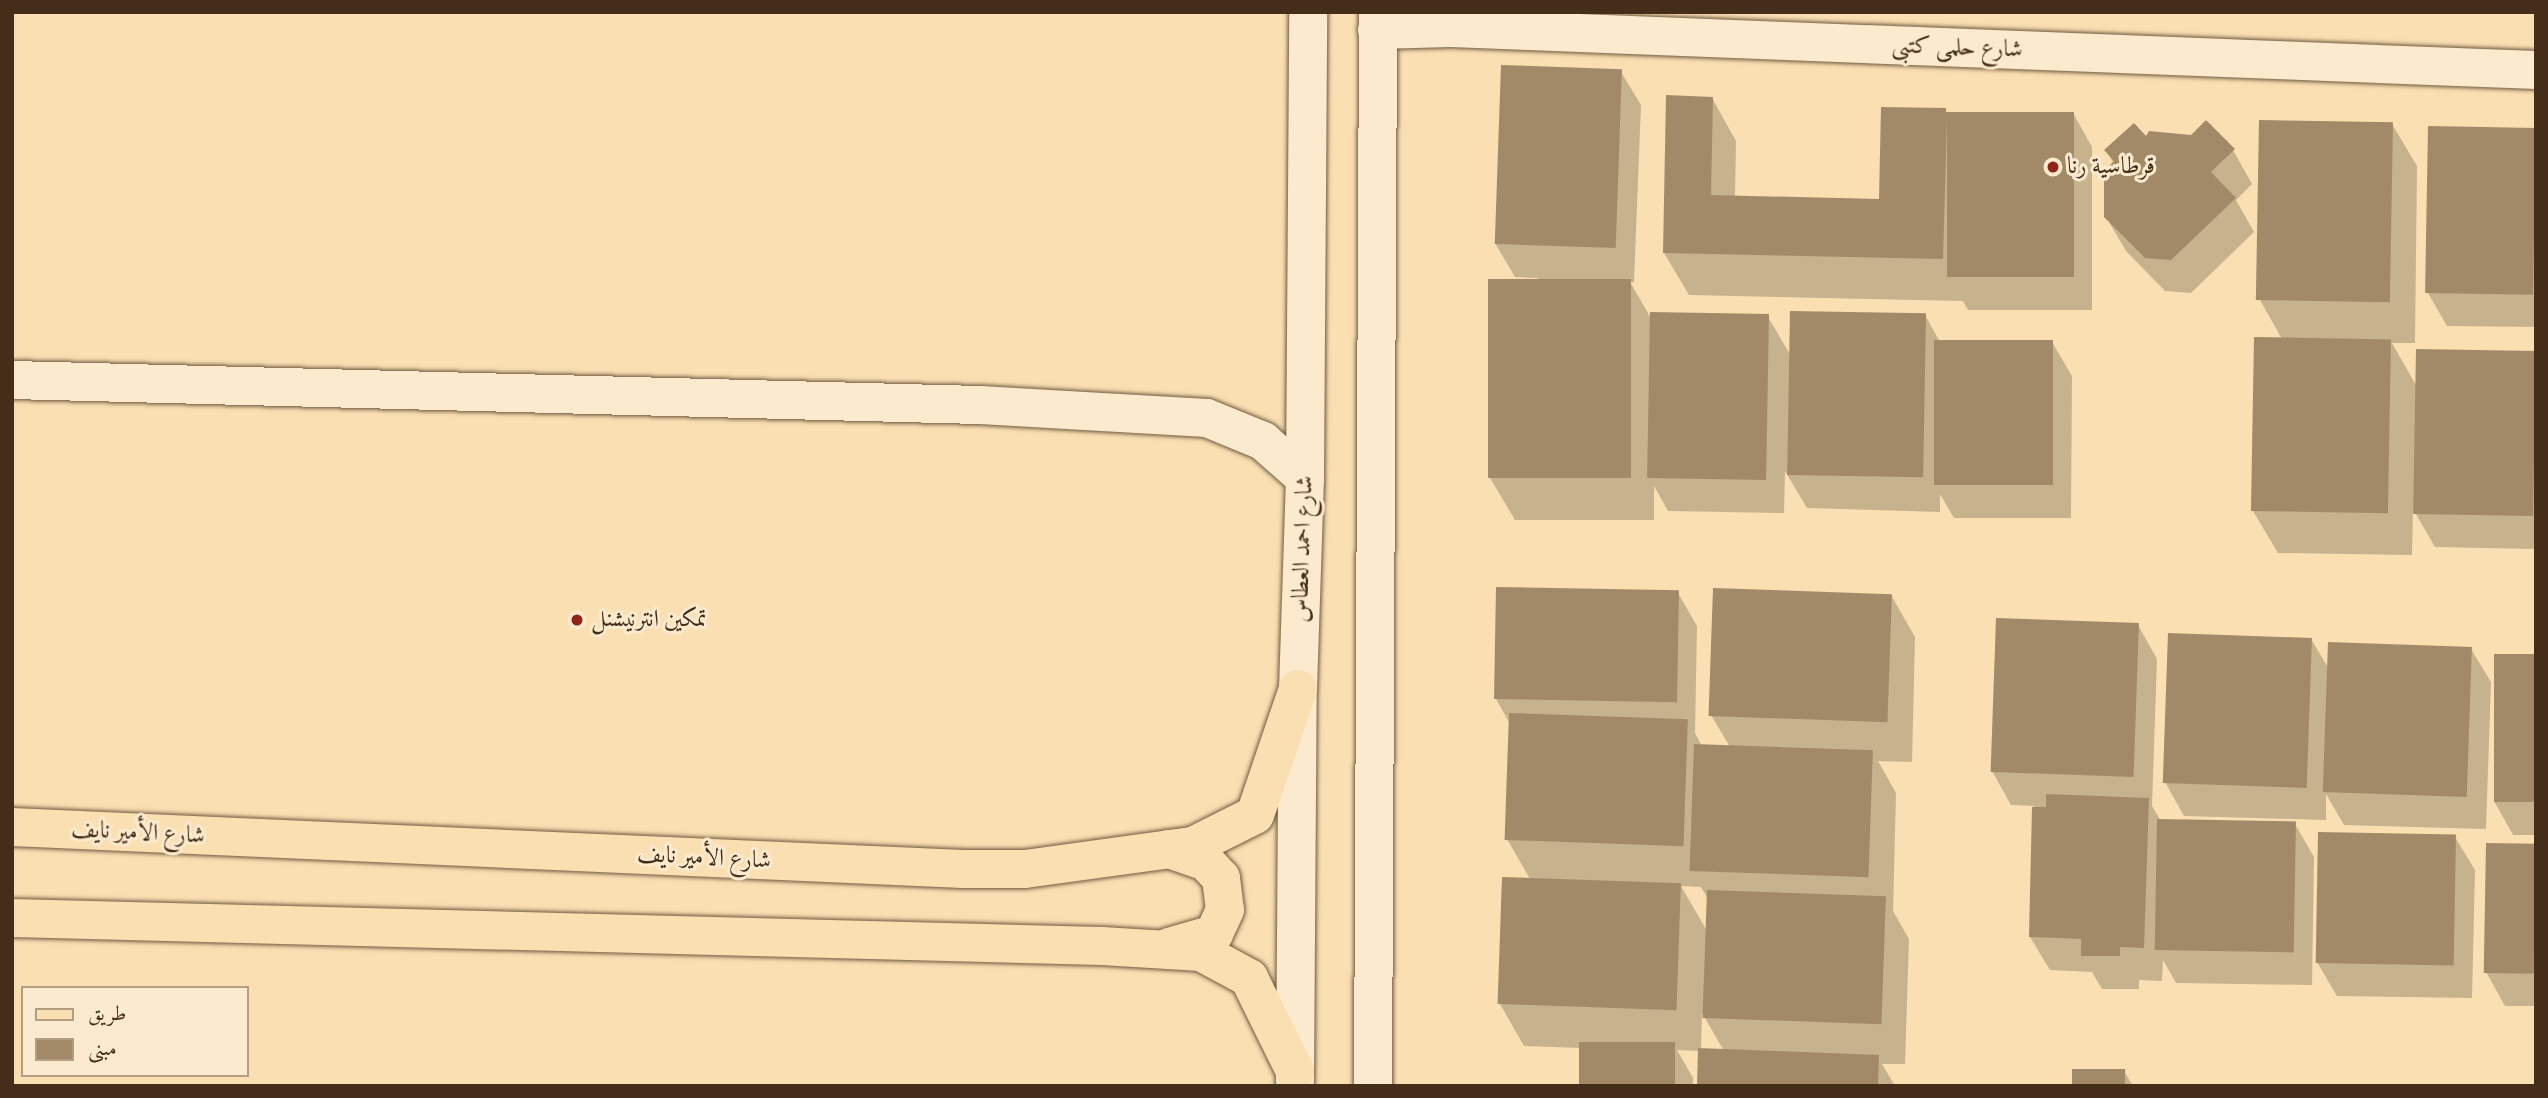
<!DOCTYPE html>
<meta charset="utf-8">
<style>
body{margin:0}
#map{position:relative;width:2548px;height:1098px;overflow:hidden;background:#f9dfb2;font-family:"IM FELL English",Amiri,serif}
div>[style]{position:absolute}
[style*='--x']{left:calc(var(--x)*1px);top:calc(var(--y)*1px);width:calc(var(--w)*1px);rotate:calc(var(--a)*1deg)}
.shadow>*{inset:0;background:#0003}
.building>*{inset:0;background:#a28a69;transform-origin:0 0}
.roads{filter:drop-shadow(0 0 2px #715a3f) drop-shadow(0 0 2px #715a3f)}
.minor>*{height:38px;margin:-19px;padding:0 19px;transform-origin:19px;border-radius:19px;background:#fbeacd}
.major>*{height:38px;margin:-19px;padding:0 19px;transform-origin:19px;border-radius:19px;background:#f9dfb2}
.dots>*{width:19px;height:19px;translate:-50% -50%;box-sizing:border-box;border:4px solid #fbeacd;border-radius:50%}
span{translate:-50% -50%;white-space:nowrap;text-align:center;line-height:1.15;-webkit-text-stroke:6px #fbeacd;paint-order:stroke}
.street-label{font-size:24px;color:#442d19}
.poi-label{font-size:24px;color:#442d19}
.left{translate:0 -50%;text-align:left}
.frame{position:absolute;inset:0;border:14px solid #442d19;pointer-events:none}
.legend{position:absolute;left:21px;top:986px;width:228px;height:91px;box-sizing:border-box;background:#fbeacd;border:2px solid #b29e85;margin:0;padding:9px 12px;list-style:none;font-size:21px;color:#442d19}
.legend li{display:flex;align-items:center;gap:14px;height:35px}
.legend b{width:35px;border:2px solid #b29e85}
</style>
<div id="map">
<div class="shadow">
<div style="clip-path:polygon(1621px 72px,1641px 105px,1634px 282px,1630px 282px,1652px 320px,1768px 317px,1791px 356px,1925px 315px,1940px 342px,2052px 342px,2072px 376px,2071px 518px,1954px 518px,1940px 494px,1940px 512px,1807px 508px,1785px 471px,1784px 513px,1668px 511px,1654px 486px,1654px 520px,1515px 520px,1490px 478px,1538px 278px,1515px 277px,1495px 243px)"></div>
<div style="clip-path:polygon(1712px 98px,1736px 141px,1735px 197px,1881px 201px,1945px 110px,1947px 113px,2073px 113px,2092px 147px,2092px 310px,1968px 310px,1963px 301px,1689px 295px,1664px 253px)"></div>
<div style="clip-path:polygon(2261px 122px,2392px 124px,2417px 166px,2415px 343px,2392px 343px,2417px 387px,2536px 353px,2536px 549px,2435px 547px,2413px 509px,2412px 555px,2278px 553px,2253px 511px,2282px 339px,2260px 300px)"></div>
<div style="clip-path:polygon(2536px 128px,2536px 327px,2447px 326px,2428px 293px)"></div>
<div style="clip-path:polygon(2146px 139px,2233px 150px,2252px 184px,2236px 200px,2254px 232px,2191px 293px,2165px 291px,2126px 251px,2106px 217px,2114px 164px,2106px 150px)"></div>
<div style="clip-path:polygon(evenodd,1678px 593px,1697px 626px,1695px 733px,1702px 746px,1730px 747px,1711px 715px,1891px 595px,1915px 637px,1912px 762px,1878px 761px,1896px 793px,1893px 911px,1909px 939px,1905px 1064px,1882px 1064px,1895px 1086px,1698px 1086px,1700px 1051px,1677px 1050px,1693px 1078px,1693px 1086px,1580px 1086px,1581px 1048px,1524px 1046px,1500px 1004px,1530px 879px,1507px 839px,1510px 724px,1496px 699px,1678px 593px,1681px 886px,1701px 887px,1708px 899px,1707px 931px,1681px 886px,1678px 593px,1702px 1013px,1724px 1051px,1701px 1050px,1702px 1013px)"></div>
<div style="clip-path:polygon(2138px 625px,2157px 659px,2152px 806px,2161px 821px,2295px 824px,2314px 857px,2312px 985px,2176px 983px,2163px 960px,2162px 981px,2139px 980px,2139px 989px,2102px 989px,2092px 972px,2050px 970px,2030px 937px,2034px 806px,2011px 805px,1992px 771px)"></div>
<div style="clip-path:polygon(2311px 639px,2329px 669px,2471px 649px,2491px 682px,2486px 829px,2344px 825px,2326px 794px,2326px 820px,2184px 816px,2165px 782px)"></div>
<div style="clip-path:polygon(2536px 656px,2536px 835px,2513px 835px,2494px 801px)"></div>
<div style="clip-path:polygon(2455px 837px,2475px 870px,2472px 998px,2337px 996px,2317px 962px)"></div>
<div style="clip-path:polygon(2536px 845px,2536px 1006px,2505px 1006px,2486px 972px)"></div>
<div style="clip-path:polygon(2124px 1071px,2133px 1086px,2074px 1086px)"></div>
</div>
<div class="building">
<div style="left:1501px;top:65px;width:121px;height:179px;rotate:2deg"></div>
<div style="clip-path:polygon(1666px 95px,1713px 97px,1711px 195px,1879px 199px,1881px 107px,1946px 108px,1946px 112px,2074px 112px,2074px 277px,1947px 277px,1947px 120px,1943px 259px,1663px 253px)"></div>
<div style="clip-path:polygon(2206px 120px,2235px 149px,2211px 172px,2236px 198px,2171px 260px,2145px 258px,2104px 217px,2104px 171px,2114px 161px,2104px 150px,2134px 123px,2146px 136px,2149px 131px,2191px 135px)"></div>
<div style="left:2259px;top:120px;width:134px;height:180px;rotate:1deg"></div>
<div style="left:2428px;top:126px;width:108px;height:167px;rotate:1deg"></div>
<div style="left:1488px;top:279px;width:143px;height:199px"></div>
<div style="left:1790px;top:311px;width:136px;height:164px;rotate:1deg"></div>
<div style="left:1650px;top:312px;width:119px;height:166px;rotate:1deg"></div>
<div style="left:2254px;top:337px;width:137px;height:174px;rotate:1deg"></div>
<div style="left:1934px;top:340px;width:119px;height:145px"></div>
<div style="left:2416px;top:349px;width:120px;height:165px;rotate:1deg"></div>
<div style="left:1496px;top:587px;width:183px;height:112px;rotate:1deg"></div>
<div style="left:1713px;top:588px;width:179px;height:128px;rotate:2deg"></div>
<div style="left:1996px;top:618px;width:143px;height:154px;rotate:2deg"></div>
<div style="left:2168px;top:633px;width:144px;height:150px;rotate:2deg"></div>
<div style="left:2328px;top:642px;width:144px;height:150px;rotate:2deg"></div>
<div style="left:2494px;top:654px;width:42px;height:148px"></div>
<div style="left:1509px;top:713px;width:179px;height:127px;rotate:2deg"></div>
<div style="left:1694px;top:744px;width:179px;height:127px;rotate:2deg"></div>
<div style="clip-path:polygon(2046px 794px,2149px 798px,2144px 948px,2120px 947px,2120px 956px,2081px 956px,2081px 939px,2029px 937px,2032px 807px,2046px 807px)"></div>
<div style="left:2157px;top:819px;width:139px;height:131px;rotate:1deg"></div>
<div style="left:2318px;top:832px;width:138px;height:131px;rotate:1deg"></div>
<div style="left:2486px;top:843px;width:50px;height:130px;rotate:1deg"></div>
<div style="left:1502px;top:877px;width:179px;height:127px;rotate:2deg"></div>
<div style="left:1707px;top:890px;width:179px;height:128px;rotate:2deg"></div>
<div style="left:1579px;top:1042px;width:96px;height:44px"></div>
<div style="clip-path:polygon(1698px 1048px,1879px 1055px,1878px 1086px,1697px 1086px)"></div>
<div style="left:2072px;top:1069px;width:53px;height:17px"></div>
</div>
<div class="roads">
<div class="minor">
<div style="--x:1377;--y:30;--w:74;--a:-1.5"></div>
<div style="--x:1451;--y:28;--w:1086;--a:2.22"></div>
<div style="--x:12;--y:380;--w:968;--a:1.48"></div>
<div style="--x:980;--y:405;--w:227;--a:3.3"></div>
<div style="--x:1207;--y:418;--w:61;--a:22.3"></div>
<div style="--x:1263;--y:441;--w:56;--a:41.4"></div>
<div style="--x:1295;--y:1081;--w:392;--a:-89.6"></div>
<div style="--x:1298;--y:689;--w:211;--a:-88.1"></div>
<div style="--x:1305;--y:478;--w:466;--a:-89.6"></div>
<div style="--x:1373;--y:1086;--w:1074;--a:-89.73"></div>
</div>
<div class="major">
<div style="--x:12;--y:827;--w:952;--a:2.53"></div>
<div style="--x:963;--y:869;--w:62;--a:0"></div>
<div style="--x:1025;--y:869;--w:170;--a:-7.8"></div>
<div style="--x:1193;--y:846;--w:69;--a:-26.6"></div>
<div style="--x:1255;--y:815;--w:133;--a:-71.2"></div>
<div style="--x:1169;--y:849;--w:39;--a:19"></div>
<div style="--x:1206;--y:862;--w:22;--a:47"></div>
<div style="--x:1221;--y:878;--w:32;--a:83"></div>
<div style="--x:1225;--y:910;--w:26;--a:115"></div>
<div style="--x:1214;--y:934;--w:47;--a:163.9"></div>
<div style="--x:12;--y:918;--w:1090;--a:1.47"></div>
<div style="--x:1102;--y:946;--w:99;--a:3.5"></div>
<div style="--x:1201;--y:952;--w:55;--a:28.4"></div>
<div style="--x:1249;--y:978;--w:104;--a:63.7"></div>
</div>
</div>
<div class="dots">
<div style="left:2053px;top:167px;background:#8f2418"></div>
<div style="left:577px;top:620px;background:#8f2418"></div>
</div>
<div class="street-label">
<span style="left:1957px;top:48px;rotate:2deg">شارع حلمى كتبى</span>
<span style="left:1303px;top:549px;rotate:-88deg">شارع احمد العطاس</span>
<span style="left:138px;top:833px;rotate:3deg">شارع الأمير نايف</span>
<span style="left:704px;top:858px;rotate:3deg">شارع الأمير نايف</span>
</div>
<div class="poi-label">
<span class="left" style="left:2067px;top:167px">قرطاسية رنا</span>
<span class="left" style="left:591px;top:620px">تمكين انترنیشنل</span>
</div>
<div class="frame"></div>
<ul class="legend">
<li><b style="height:9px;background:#f9dfb2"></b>طريق</li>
<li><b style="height:19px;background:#a28a69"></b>مبنى</li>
</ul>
</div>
